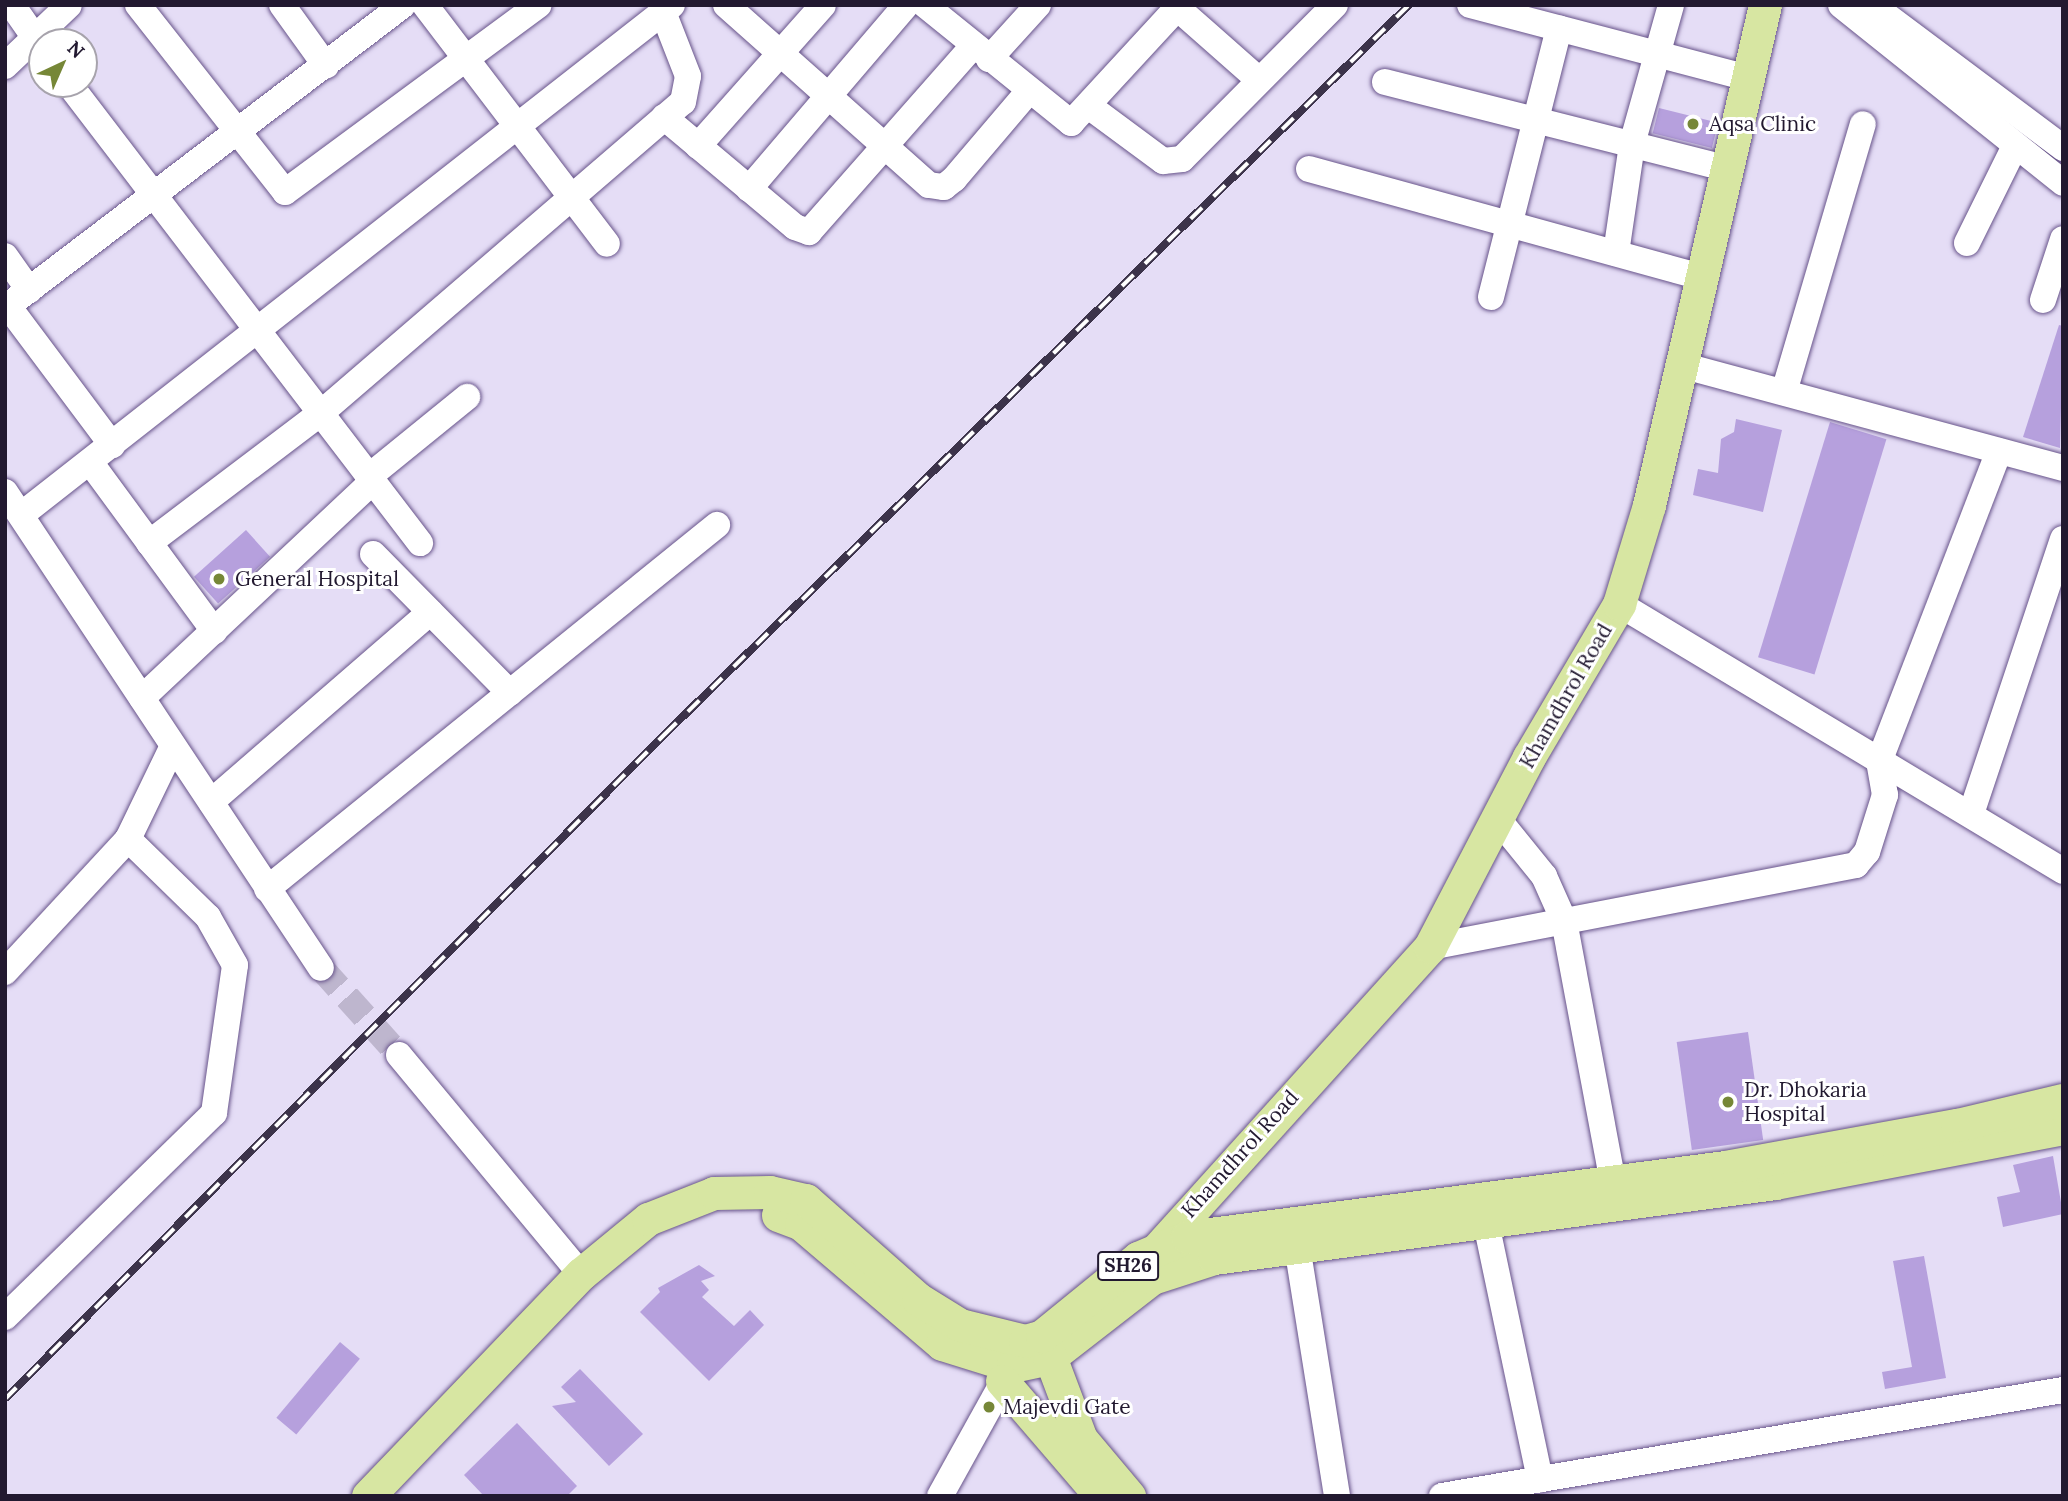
<!DOCTYPE html>
<style>
body{margin:0}
#map{position:relative;width:2068px;height:1501px;overflow:hidden;background:#e5ddf6;font-family:Lora,serif}
div>[style]{position:absolute}
[style*='--x']{left:calc(var(--x)*1px);top:calc(var(--y)*1px);width:calc(var(--w)*1px);rotate:calc(var(--a)*1deg)}
.building>*{inset:0;background:#b6a0dd;transform-origin:0 0}
.minor-tunnel>*{height:26px;margin-top:-13px;transform-origin:0;background:repeating-linear-gradient(90deg,#beb6ce 0 26px,transparent 0 39px)}
.roads{filter:drop-shadow(0 0 2px #67538a) drop-shadow(0 0 2px #67538a)}
.minor>*{height:26px;margin:-13px;padding:0 13px;transform-origin:13px;border-radius:13px;background:#fff}
.major>*{height:33px;margin:-16.5px;padding:0 16.5px;transform-origin:16.5px;border-radius:16.5px;background:#d7e6a2}
.rail>*{height:8px;margin-top:-4px;transform-origin:0;background:repeating-linear-gradient(90deg,#fff 0 16px,#3c334a 0 32px);box-sizing:border-box;border-block:2px solid #3c334a}
.dots>*{width:19px;height:19px;translate:-50% -50%;box-sizing:border-box;border:4px solid #fff;border-radius:50%}
span{translate:-50% -50%;white-space:nowrap;text-align:center;line-height:1.15;-webkit-text-stroke:6px #fff;paint-order:stroke}
.shield-label span{padding:2px 5px;background:#fff;border:2px solid;border-radius:5px;-webkit-text-stroke-width:0}
.shield-label{font-size:19px;color:#221930;font-weight:700}
.poi-label{font-size:21px;color:#221930}
.left{translate:0 -50%;text-align:left}
.street-label{font-size:21px;color:#221930}
.frame{position:absolute;inset:0;border:7px solid #221930;pointer-events:none}
.north{position:absolute;left:28px;top:28px;width:70px;height:70px;box-sizing:border-box;background:#fff;border:2px solid #a7a3ac;border-radius:50%;rotate:44deg;font-size:19px;font-weight:700;line-height:28px;text-align:center;color:#221930}
.north::after{content:'';display:block;margin:auto;width:24px;height:32px;background:#768737;clip-path:polygon(50% 0,100% 100%,50% 72%,0 100%)}
</style>
<div id="map">
<div class="building">
<div style="left:1659px;top:108px;width:61px;height:26px;rotate:14deg"></div>
<div style="clip-path:polygon(2059px 325px,2063px 326px,2060px 448px,2023px 437px)"></div>
<div style="clip-path:polygon(1736px 419px,1782px 430px,1763px 512px,1693px 495px,1698px 469px,1718px 473px,1721px 439px,1734px 432px)"></div>
<div style="left:1830px;top:422px;width:59px;height:246px;rotate:17deg"></div>
<div style="left:246px;top:530px;width:36px;height:70px;rotate:48deg"></div>
<div style="left:1748px;top:1032px;width:109px;height:72px;rotate:82deg"></div>
<div style="clip-path:polygon(2053px 1156px,2063px 1214px,2003px 1227px,1997px 1197px,2020px 1192px,2013px 1165px)"></div>
<div style="clip-path:polygon(1924px 1256px,1946px 1378px,1885px 1389px,1882px 1372px,1912px 1367px,1893px 1261px)"></div>
<div style="clip-path:polygon(699px 1265px,715px 1276px,701px 1281px,709px 1290px,702px 1297px,734px 1326px,750px 1310px,764px 1325px,709px 1381px,640px 1312px,660px 1292px,658px 1288px)"></div>
<div style="left:340px;top:1342px;width:26px;height:99px;rotate:40deg"></div>
<div style="clip-path:polygon(580px 1369px,643px 1434px,609px 1466px,552px 1406px,576px 1402px,561px 1387px)"></div>
<div style="clip-path:polygon(517px 1423px,577px 1486px,567px 1496px,484px 1496px,464px 1475px)"></div>
</div>
<div class="minor-tunnel">
<div style="--x:321;--y:968;--w:117;--a:48.1"></div>
</div>
<div class="roads">
<div class="minor">
<div style="--x:12;--y:5;--w:52;--a:55.1"></div>
<div style="--x:138;--y:5;--w:238;--a:51.8"></div>
<div style="--x:285;--y:192;--w:315;--a:-36.4"></div>
<div style="--x:282;--y:5;--w:75;--a:54.2"></div>
<div style="--x:425;--y:5;--w:300;--a:52.7"></div>
<div style="--x:726;--y:5;--w:271;--a:41.6"></div>
<div style="--x:929;--y:185;--w:15;--a:8"></div>
<div style="--x:944;--y:187;--w:13;--a:-39"></div>
<div style="--x:954;--y:179;--w:114;--a:-49.6"></div>
<div style="--x:925;--y:5;--w:188;--a:38.9"></div>
<div style="--x:1071;--y:123;--w:161;--a:-47.3"></div>
<div style="--x:1174;--y:5;--w:113;--a:41.4"></div>
<div style="--x:1470;--y:5;--w:287;--a:14.7"></div>
<div style="--x:1841;--y:5;--w:285;--a:38.7"></div>
<div style="--x:1872;--y:5;--w:239;--a:36.8"></div>
<div style="--x:989;--y:59;--w:73;--a:-47.8"></div>
<div style="--x:5;--y:66;--w:88;--a:-43.6"></div>
<div style="--x:1385;--y:82;--w:351;--a:14.2"></div>
<div style="--x:69;--y:84;--w:578;--a:52.59"></div>
<div style="--x:1090;--y:107;--w:91;--a:36.5"></div>
<div style="--x:1163;--y:161;--w:19;--a:-6"></div>
<div style="--x:1182;--y:159;--w:217;--a:-45.2"></div>
<div style="--x:664;--y:117;--w:171;--a:40"></div>
<div style="--x:795;--y:227;--w:15;--a:20"></div>
<div style="--x:809;--y:232;--w:248;--a:-48.6"></div>
<div style="--x:698;--y:146;--w:188;--a:-48.4"></div>
<div style="--x:1309;--y:169;--w:407;--a:15.4"></div>
<div style="--x:749;--y:189;--w:242;--a:-49.5"></div>
<div style="--x:1967;--y:243;--w:108;--a:-63.7"></div>
<div style="--x:1616;--y:253;--w:110;--a:-81.6"></div>
<div style="--x:1632;--y:144;--w:144;--a:-74.3"></div>
<div style="--x:5;--y:256;--w:42;--a:54.8"></div>
<div style="--x:1491;--y:297;--w:277;--a:-75.8"></div>
<div style="--x:2043;--y:300;--w:64;--a:-71.8"></div>
<div style="--x:8;--y:306;--w:174;--a:53.2"></div>
<div style="--x:5;--y:308;--w:500;--a:-37.28"></div>
<div style="--x:1681;--y:365;--w:396;--a:15.1"></div>
<div style="--x:1784;--y:392;--w:279;--a:-73.6"></div>
<div style="--x:90;--y:462;--w:210;--a:53.7"></div>
<div style="--x:5;--y:492;--w:571;--a:56.42"></div>
<div style="--x:21;--y:515;--w:827;--a:-38.08"></div>
<div style="--x:149;--y:543;--w:216;--a:-37.1"></div>
<div style="--x:321;--y:413;--w:477;--a:-40.7"></div>
<div style="--x:683;--y:102;--w:26;--a:-79"></div>
<div style="--x:688;--y:76;--w:69;--a:-111.3"></div>
<div style="--x:373;--y:554;--w:195;--a:45.4"></div>
<div style="--x:1619;--y:604;--w:518;--a:31.02"></div>
<div style="--x:142;--y:698;--w:307;--a:-43.2"></div>
<div style="--x:366;--y:488;--w:14;--a:-69"></div>
<div style="--x:371;--y:475;--w:124;--a:-39.1"></div>
<div style="--x:211;--y:802;--w:290;--a:-40.9"></div>
<div style="--x:1971;--y:814;--w:290;--a:-71.5"></div>
<div style="--x:1497;--y:818;--w:75;--a:51"></div>
<div style="--x:1544;--y:876;--w:49;--a:66"></div>
<div style="--x:1564;--y:921;--w:284;--a:79.4"></div>
<div style="--x:267;--y:889;--w:579;--a:-38.97"></div>
<div style="--x:1430;--y:947;--w:434;--a:-10.9"></div>
<div style="--x:1856;--y:865;--w:17;--a:-50"></div>
<div style="--x:1867;--y:852;--w:60;--a:-72.5"></div>
<div style="--x:1885;--y:795;--w:34;--a:-100"></div>
<div style="--x:1879;--y:762;--w:333;--a:-68.9"></div>
<div style="--x:5;--y:972;--w:181;--a:-47.2"></div>
<div style="--x:399;--y:1055;--w:285;--a:50.3"></div>
<div style="--x:1486;--y:1223;--w:262;--a:78.1"></div>
<div style="--x:1297;--y:1246;--w:253;--a:80.9"></div>
<div style="--x:5;--y:1317;--w:292;--a:-44.3"></div>
<div style="--x:214;--y:1113;--w:149;--a:-81.9"></div>
<div style="--x:235;--y:965;--w:55;--a:-119.4"></div>
<div style="--x:208;--y:917;--w:112;--a:-135.7"></div>
<div style="--x:128;--y:839;--w:103;--a:-64.2"></div>
<div style="--x:940;--y:1496;--w:149;--a:-61"></div>
<div style="--x:1442;--y:1496;--w:630;--a:-9.69"></div>
</div>
<div class="major">
<div style="--x:778;--y:1215;--w:25;--a:21"></div>
<div style="--x:801;--y:1224;--w:185;--a:40.4"></div>
<div style="--x:942;--y:1344;--w:73;--a:17.4"></div>
<div style="--x:1012;--y:1366;--w:38;--a:-12"></div>
<div style="--x:1049;--y:1358;--w:130;--a:-37.8"></div>
<div style="--x:1152;--y:1278;--w:65;--a:-17.9"></div>
<div style="--x:1214;--y:1258;--w:566;--a:-7.61"></div>
<div style="--x:1775;--y:1183;--w:293;--a:-10.8"></div>
<div style="--x:1158;--y:1248;--w:406;--a:-47.9"></div>
<div style="--x:1430;--y:947;--w:214;--a:-62.5"></div>
<div style="--x:1529;--y:757;--w:178;--a:-59.5"></div>
<div style="--x:1619;--y:604;--w:103;--a:-73.1"></div>
<div style="--x:1649;--y:505;--w:513;--a:-76.94"></div>
<div style="--x:1043;--y:1338;--w:108;--a:69.4"></div>
<div style="--x:1081;--y:1439;--w:75;--a:49.9"></div>
<div style="--x:1002;--y:1381;--w:143;--a:49.3"></div>
<div style="--x:368;--y:1496;--w:308;--a:-46.2"></div>
<div style="--x:581;--y:1274;--w:87;--a:-39.4"></div>
<div style="--x:648;--y:1219;--w:71;--a:-21.5"></div>
<div style="--x:714;--y:1193;--w:56;--a:-1"></div>
<div style="--x:770;--y:1192;--w:37;--a:13"></div>
<div style="--x:806;--y:1200;--w:149;--a:41.5"></div>
<div style="--x:918;--y:1299;--w:49;--a:31.8"></div>
<div style="--x:960;--y:1325;--w:67;--a:13.8"></div>
<div style="--x:1025;--y:1341;--w:18;--a:-16"></div>
<div style="--x:1042;--y:1336;--w:124;--a:-39.1"></div>
<div style="--x:1138;--y:1258;--w:53;--a:-23.2"></div>
<div style="--x:1187;--y:1237;--w:543;--a:-7.41"></div>
<div style="--x:1725;--y:1167;--w:236;--a:-10.3"></div>
<div style="--x:1957;--y:1125;--w:109;--a:-13.3"></div>
</div>
</div>
<div class="rail">
<div style="--x:5;--y:1399;--w:937;--a:-45.22"></div>
<div style="--x:665;--y:734;--w:1042;--a:-44.42"></div>
</div>
<div class="dots">
<div style="left:1693px;top:124px;background:#768737"></div>
<div style="left:219px;top:579px;background:#768737"></div>
<div style="left:1728px;top:1102px;background:#768737"></div>
<div style="left:989px;top:1407px;background:#768737"></div>
</div>
<div class="shield-label">
<span style="left:1128px;top:1266px">SH26</span>
</div>
<div class="poi-label">
<span class="left" style="left:1709px;top:124px">Aqsa Clinic</span>
<span class="left" style="left:235px;top:579px">General Hospital</span>
<span class="left" style="left:1744px;top:1102px">Dr. Dhokaria<br>Hospital</span>
<span class="left" style="left:1003px;top:1407px">Majevdi Gate</span>
</div>
<div class="street-label">
<span style="left:1566px;top:696px;rotate:-60deg">Khamdhrol Road</span>
<span style="left:1240px;top:1154px;rotate:-48deg">Khamdhrol Road</span>
</div>
<div class="frame"></div>
<div class="north">N</div>
</div>
